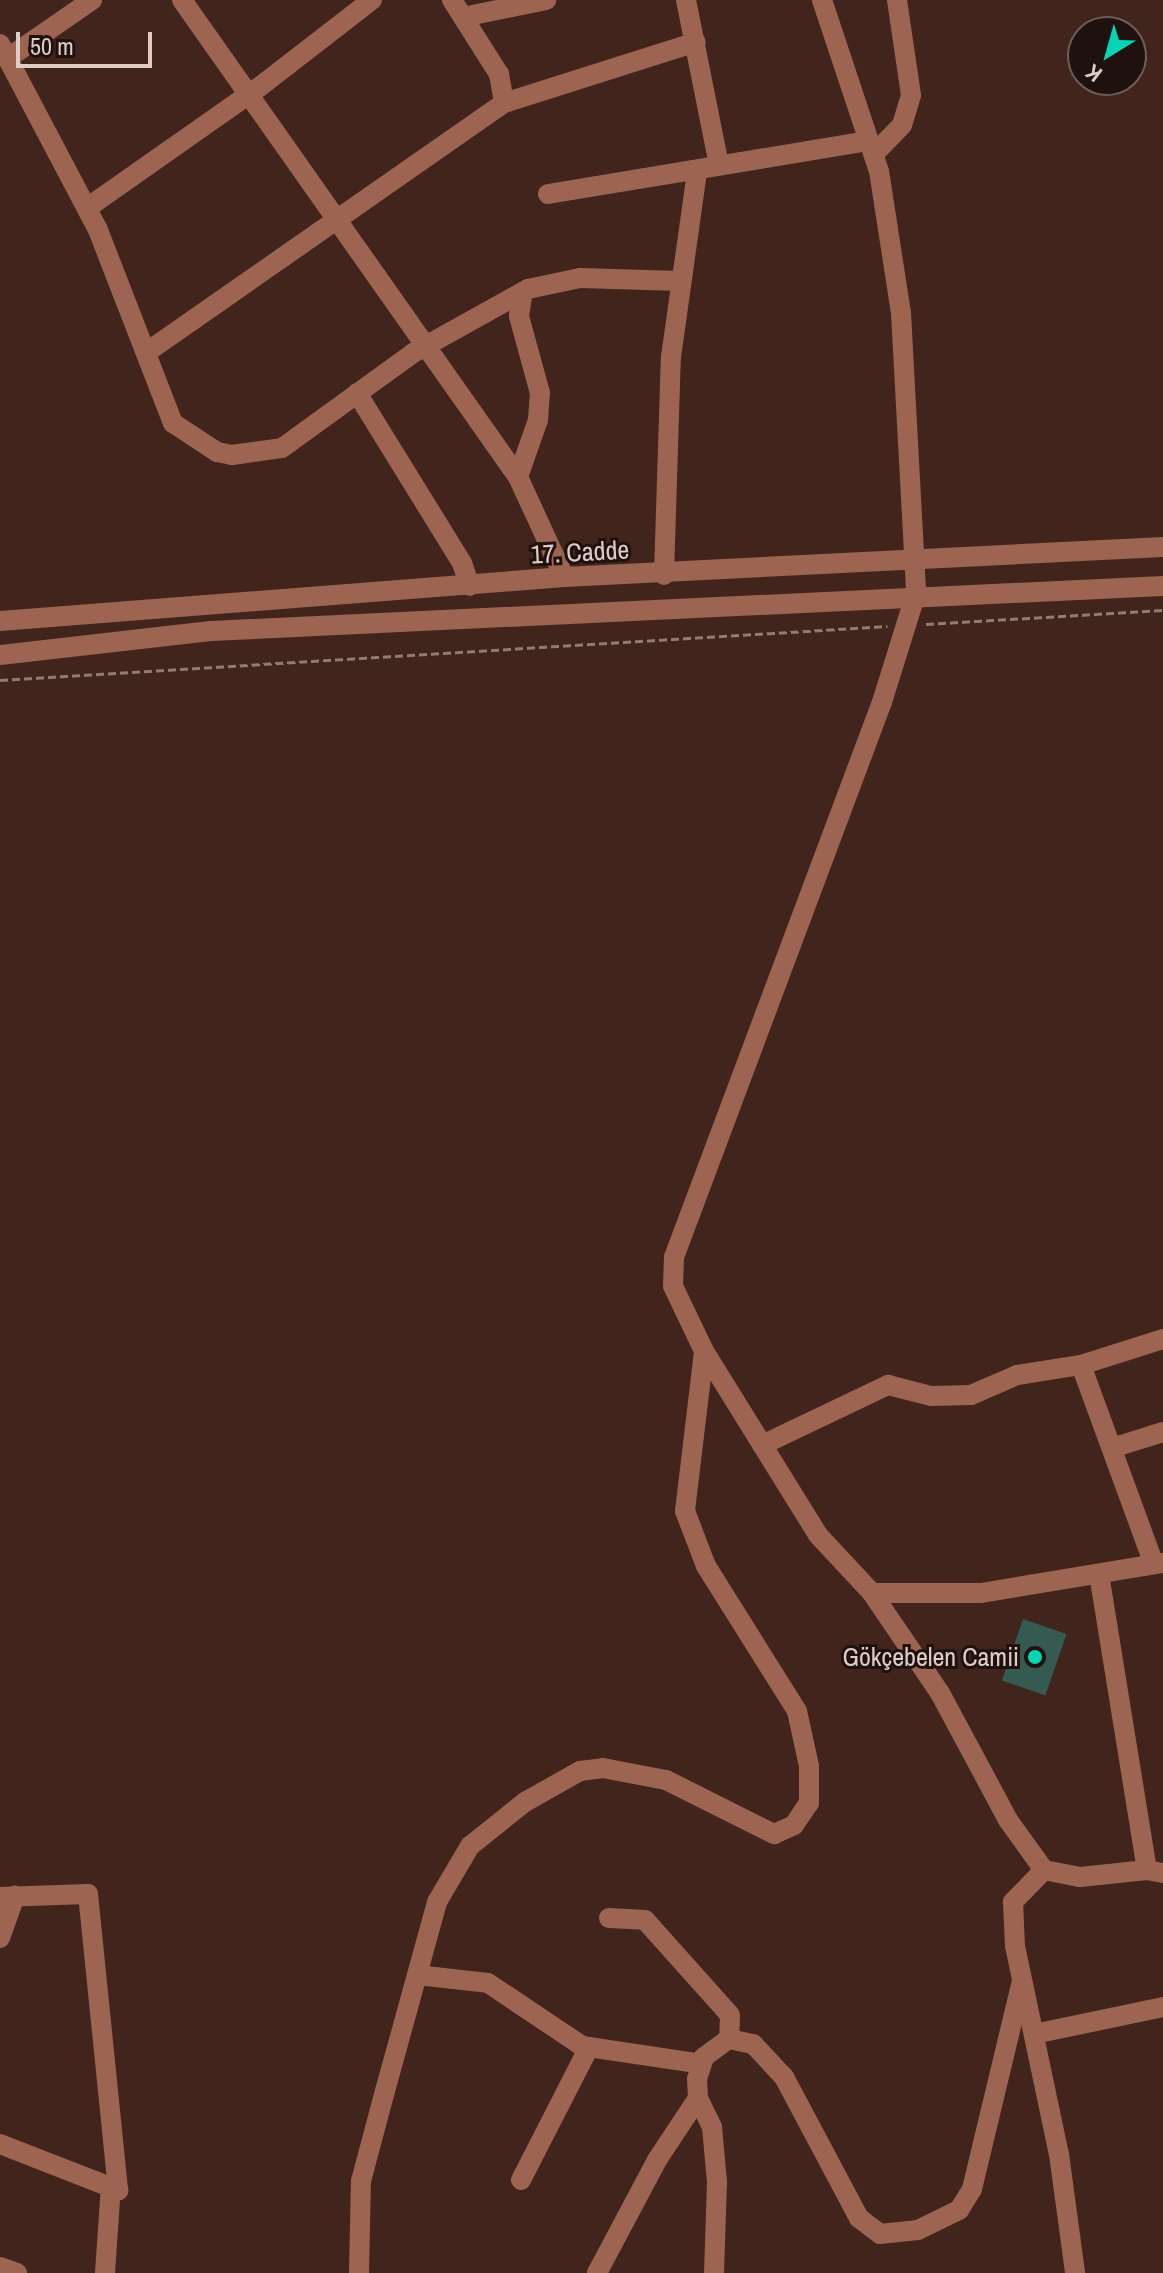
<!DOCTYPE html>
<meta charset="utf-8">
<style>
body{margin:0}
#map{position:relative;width:1163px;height:2273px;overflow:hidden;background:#41251c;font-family:"Archivo Narrow",sans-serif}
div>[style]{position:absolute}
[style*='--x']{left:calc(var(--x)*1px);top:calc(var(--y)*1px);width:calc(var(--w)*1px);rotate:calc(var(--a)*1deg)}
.building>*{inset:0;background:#355a51;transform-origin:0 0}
.path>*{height:3px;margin-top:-1.5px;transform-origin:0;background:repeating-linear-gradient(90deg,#927b73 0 8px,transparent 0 12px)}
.minor>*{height:20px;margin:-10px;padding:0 10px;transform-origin:10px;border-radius:10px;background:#9d6451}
.dots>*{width:22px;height:22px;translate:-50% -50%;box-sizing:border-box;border:4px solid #1f120e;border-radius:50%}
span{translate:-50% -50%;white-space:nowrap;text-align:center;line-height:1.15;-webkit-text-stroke:6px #1f120e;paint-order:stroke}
.street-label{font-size:26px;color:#e0cdc6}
.poi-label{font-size:26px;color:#e0cdc6}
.right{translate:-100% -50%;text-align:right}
.north{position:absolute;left:1067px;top:16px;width:80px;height:80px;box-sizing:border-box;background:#1f120e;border:2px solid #6c5d58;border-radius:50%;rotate:217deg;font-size:22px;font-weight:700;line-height:32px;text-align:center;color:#e0cdc6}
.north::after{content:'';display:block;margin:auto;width:28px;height:36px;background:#05d5b6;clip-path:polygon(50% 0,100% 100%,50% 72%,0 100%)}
.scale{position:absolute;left:16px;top:32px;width:136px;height:36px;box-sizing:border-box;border:4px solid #e0cdc6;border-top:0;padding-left:10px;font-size:24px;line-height:28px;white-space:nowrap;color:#e0cdc6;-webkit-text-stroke:6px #1f120e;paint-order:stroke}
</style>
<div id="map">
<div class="building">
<div style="left:1023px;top:1619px;width:46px;height:65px;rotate:19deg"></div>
</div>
<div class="path">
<div style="--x:926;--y:624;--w:237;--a:-3.4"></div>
<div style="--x:0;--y:680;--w:889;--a:-3.48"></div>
</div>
<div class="minor">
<div style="--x:182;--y:0;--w:583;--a:54.84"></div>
<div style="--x:518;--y:477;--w:110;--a:65.3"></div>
<div style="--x:452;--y:0;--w:88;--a:57.6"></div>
<div style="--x:499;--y:74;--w:29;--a:80"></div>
<div style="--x:686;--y:0;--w:168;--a:78.7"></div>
<div style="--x:822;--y:0;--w:180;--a:71.6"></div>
<div style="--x:879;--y:171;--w:144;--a:81.2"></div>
<div style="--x:901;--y:313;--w:280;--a:86.9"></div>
<div style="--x:916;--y:593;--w:114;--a:107.3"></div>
<div style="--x:882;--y:702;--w:593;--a:110.54"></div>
<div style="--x:674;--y:1257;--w:29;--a:92"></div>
<div style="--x:673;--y:1286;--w:72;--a:64.5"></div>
<div style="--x:704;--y:1351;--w:216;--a:58.2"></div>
<div style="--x:818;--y:1535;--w:79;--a:47"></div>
<div style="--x:872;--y:1593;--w:109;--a:0"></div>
<div style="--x:981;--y:1593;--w:184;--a:-9.4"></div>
<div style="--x:463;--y:17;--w:85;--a:-11.6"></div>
<div style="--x:0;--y:44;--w:210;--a:62.2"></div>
<div style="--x:98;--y:230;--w:207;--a:68.8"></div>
<div style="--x:173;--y:423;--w:53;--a:33.4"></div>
<div style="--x:217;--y:452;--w:15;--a:11"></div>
<div style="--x:232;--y:455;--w:50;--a:-8"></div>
<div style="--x:282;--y:448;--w:162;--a:-35.9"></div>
<div style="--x:413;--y:353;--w:132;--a:-29.1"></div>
<div style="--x:528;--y:289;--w:53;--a:-11.9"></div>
<div style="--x:580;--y:278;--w:100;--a:1.7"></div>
<div style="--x:8;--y:58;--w:102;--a:-34.6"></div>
<div style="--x:874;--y:154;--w:40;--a:-46"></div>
<div style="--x:902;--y:125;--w:31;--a:-73"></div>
<div style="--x:911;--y:95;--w:96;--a:-98.4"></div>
<div style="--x:548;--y:194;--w:325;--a:-9.4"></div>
<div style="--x:87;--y:208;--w:209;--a:-35.1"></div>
<div style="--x:258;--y:88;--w:144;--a:-37.7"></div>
<div style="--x:147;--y:352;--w:435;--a:-34.9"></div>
<div style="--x:504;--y:103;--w:201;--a:-17.6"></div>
<div style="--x:357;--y:393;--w:200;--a:58.3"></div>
<div style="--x:462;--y:563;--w:24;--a:71"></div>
<div style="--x:518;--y:477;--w:60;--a:-70.7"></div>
<div style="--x:538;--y:420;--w:27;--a:-86"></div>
<div style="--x:540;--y:393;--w:80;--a:-105.3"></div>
<div style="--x:519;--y:316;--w:24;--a:-81"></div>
<div style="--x:664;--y:575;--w:218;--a:-88.2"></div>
<div style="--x:671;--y:357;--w:187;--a:-82"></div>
<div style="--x:0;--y:621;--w:566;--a:-4.46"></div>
<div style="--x:564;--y:577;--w:600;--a:-2.87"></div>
<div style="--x:0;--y:655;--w:212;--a:-6.5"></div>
<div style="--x:211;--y:631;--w:953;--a:-2.71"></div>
<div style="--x:1081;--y:1365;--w:212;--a:69.9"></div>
<div style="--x:762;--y:1445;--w:140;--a:-25.5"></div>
<div style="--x:888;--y:1385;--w:44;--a:14.3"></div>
<div style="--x:931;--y:1396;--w:40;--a:-1.4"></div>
<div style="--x:971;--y:1395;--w:50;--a:-23.5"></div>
<div style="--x:1017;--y:1375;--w:65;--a:-8.9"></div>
<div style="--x:1081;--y:1365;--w:86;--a:-17.6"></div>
<div style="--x:1112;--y:1448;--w:53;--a:-17.4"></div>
<div style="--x:1099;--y:1574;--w:300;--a:80.8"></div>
<div style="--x:872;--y:1593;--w:121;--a:55.8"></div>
<div style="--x:940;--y:1693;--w:144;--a:61.8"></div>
<div style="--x:1008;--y:1820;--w:62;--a:54.2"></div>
<div style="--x:1044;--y:1870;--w:37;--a:11"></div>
<div style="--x:1080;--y:1877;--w:67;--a:-6"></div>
<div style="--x:1147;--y:1870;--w:16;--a:11"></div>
<div style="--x:1044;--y:1870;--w:45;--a:134.1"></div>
<div style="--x:1013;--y:1902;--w:44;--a:87.4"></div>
<div style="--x:1015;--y:1946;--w:213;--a:78.1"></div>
<div style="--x:1059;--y:2154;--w:120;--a:82.3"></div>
<div style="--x:0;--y:1897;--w:88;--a:-2"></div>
<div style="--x:88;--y:1894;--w:298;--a:84.2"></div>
<div style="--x:609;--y:1918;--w:36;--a:3"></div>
<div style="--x:645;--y:1920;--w:127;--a:48.2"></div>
<div style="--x:730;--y:2015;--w:24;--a:92"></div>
<div style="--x:0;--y:1938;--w:45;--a:-70.3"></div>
<div style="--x:417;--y:1975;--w:71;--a:6.4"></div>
<div style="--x:488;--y:1983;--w:113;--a:33.8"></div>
<div style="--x:582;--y:2046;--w:121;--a:8.5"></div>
<div style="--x:1034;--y:2034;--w:132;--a:-11.8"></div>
<div style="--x:0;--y:2144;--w:127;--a:21.3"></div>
<div style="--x:521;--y:2180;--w:149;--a:-62.9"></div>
<div style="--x:0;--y:2267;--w:18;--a:19"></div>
<div style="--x:105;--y:2273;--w:88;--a:-86.1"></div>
<div style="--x:111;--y:2185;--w:9;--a:36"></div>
<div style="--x:359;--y:2273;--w:92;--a:-88.8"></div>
<div style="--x:361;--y:2181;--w:93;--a:-75.1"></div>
<div style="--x:385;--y:2091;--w:196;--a:-74.6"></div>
<div style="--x:437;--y:1902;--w:65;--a:-59.5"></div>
<div style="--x:470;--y:1846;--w:70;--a:-38.7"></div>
<div style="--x:525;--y:1802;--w:63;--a:-29.4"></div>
<div style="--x:580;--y:1771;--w:23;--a:-7"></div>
<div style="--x:603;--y:1768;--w:64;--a:10.8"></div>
<div style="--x:666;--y:1780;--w:121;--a:26.6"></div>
<div style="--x:774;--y:1834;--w:22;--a:-24"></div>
<div style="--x:794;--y:1825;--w:27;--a:-56"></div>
<div style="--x:809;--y:1803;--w:37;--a:-90"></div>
<div style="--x:809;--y:1766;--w:56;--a:-102.3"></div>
<div style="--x:797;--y:1711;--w:171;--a:-122.1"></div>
<div style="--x:706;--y:1566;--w:59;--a:-110.9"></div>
<div style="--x:685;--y:1511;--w:161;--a:-83.2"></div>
<div style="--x:597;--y:2273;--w:128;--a:-62"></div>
<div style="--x:657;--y:2160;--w:74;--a:-56.5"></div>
<div style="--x:714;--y:2273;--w:91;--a:-88.1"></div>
<div style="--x:717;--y:2182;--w:55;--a:-95.2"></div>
<div style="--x:712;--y:2127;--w:32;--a:-116"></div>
<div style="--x:698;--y:2098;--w:19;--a:-93"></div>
<div style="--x:697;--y:2079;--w:23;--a:-72"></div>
<div style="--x:704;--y:2057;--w:31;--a:-36"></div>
<div style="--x:729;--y:2039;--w:25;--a:12"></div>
<div style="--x:753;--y:2044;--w:45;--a:46.8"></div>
<div style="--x:784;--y:2077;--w:160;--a:62"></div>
<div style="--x:859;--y:2218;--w:26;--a:37"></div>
<div style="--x:880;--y:2234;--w:38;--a:-6"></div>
<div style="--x:918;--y:2230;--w:46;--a:-26"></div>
<div style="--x:959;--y:2210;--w:25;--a:-58"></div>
<div style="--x:972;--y:2189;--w:214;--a:-76.5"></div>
</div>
<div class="dots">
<div style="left:1035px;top:1657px;background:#05d5b6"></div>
</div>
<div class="street-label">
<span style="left:580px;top:552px;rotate:-3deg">17. Cadde</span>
</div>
<div class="poi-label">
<span class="right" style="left:1019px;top:1657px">Gökçebelen Camii</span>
</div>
<div class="north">K</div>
<div class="scale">50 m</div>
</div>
